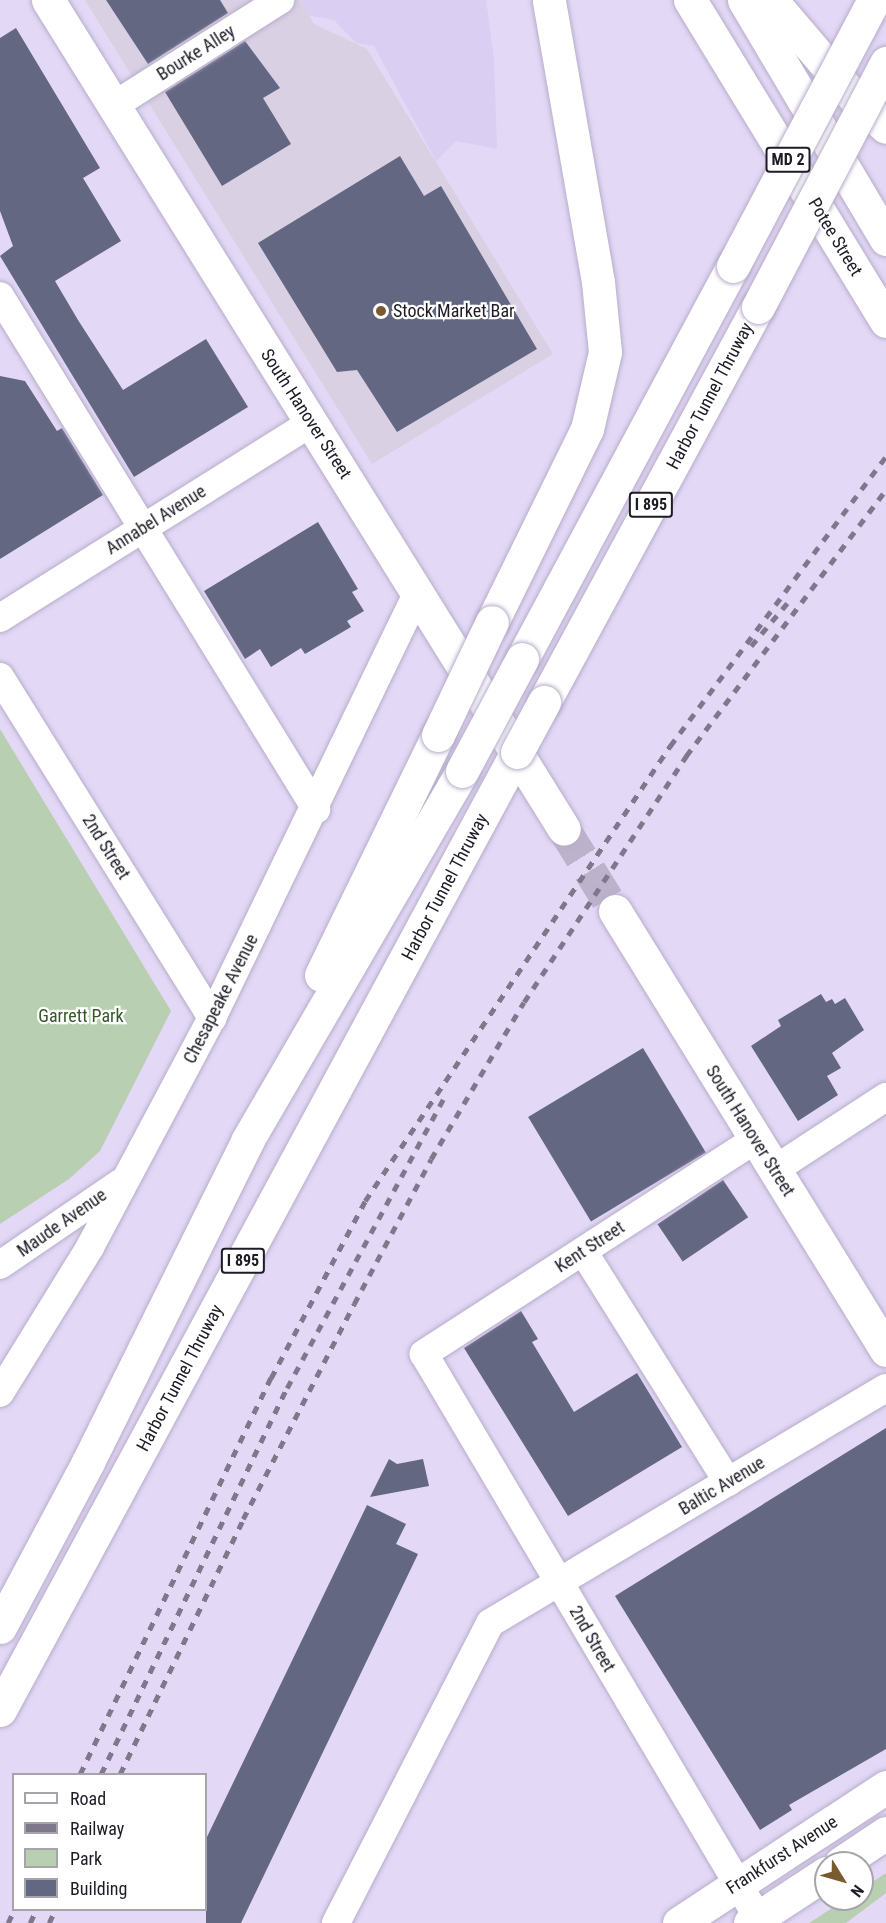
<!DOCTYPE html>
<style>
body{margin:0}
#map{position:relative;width:886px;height:1923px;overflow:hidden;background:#e3d8f6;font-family:"Roboto Condensed",sans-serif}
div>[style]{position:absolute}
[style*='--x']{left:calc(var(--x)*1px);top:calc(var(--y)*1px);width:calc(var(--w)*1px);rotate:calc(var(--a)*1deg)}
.commercial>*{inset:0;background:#dad0e4}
.built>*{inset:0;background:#dbcef3}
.green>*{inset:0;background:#b8cfb2}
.building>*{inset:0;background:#646782;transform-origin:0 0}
.major-tunnel>*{height:33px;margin-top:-16.5px;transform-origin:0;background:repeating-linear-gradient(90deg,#bcb2cc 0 33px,transparent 0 49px)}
.roads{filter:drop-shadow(0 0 2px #b7adca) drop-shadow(0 0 2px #b7adca)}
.minor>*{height:28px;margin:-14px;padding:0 14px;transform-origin:14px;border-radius:14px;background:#fff}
.major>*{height:33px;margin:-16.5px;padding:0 16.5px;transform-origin:16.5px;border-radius:16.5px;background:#fff}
.highway>*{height:33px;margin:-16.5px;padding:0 16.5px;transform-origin:16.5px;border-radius:16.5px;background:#fff}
.rail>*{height:4.5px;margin-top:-2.25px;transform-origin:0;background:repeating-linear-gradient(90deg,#7f788c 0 8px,transparent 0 16px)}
.bridges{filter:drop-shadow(0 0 2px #b7adca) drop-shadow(0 0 2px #b7adca)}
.highway-bridge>*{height:33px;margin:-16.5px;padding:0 16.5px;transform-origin:16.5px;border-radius:16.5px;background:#fff}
.dots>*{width:16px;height:16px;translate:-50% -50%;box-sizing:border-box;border:3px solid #fff;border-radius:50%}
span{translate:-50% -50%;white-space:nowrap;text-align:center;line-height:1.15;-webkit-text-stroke:4.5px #fff;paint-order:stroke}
.shield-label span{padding:2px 4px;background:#fff;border:2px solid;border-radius:4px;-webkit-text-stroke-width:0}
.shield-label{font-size:16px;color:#1f1b26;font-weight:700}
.street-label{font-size:18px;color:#1f1b26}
.poi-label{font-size:18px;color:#1f1b26}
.left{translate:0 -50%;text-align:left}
.park-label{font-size:18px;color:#345729}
.legend{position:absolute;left:12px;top:1773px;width:195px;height:138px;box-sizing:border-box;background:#fff;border:2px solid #a5a4a8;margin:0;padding:8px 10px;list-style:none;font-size:18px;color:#1f1b26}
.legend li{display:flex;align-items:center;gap:12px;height:30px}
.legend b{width:30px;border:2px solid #a5a4a8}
.north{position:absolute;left:814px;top:1851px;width:60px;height:60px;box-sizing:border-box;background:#fff;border:2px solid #a5a4a8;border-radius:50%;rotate:127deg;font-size:16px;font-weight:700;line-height:24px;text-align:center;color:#1f1b26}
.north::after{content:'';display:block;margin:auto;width:21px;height:27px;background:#795b2f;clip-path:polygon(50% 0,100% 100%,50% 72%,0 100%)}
</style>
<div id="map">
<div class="commercial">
<div style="clip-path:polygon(85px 0,300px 0,314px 24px,367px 49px,553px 354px,372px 464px)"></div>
</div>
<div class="built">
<div style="clip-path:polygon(301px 0,486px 0,494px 59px,497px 149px,456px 141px,436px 161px,374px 46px,356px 43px,334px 20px,307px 15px)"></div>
</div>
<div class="green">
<div style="clip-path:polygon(0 729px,171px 1011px,100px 1151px,69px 1179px,0 1224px)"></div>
<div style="clip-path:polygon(886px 1873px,886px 1893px,846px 1923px,809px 1923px,846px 1899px,862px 1899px,862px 1889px)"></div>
</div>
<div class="building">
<div style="clip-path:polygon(106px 0,220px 0,228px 13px,148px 64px)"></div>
<div style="clip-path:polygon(16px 28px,100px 168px,83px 178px,121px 241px,55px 281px,78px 320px,123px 390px,206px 339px,248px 407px,134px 477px,0 256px,13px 246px,0 211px,0 38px)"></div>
<div style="clip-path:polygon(245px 41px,280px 88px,263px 98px,291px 144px,222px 186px,165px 92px)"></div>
<div style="clip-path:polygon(400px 156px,424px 196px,441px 186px,537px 349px,397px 432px,357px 370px,337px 372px,258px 243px)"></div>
<div style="clip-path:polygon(0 376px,25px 381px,57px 431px,62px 428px,103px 495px,0 559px)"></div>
<div style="clip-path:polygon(318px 522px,358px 589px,352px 592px,364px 611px,347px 621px,351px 627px,305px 654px,301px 648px,271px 667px,260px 649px,245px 659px,204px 591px)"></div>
<div style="clip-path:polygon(821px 994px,826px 1002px,832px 999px,835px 1004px,845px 998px,864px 1030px,832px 1053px,841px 1068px,827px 1076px,838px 1095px,798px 1121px,751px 1046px,781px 1026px,778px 1020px)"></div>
<div style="left:643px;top:1048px;width:122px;height:134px;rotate:59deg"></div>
<div style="left:723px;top:1180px;width:45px;height:79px;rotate:56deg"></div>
<div style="clip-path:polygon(521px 1311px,538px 1339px,532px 1342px,574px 1412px,637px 1373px,682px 1447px,568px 1516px,464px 1348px)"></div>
<div style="clip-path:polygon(886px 1428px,886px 1749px,789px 1805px,792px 1810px,760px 1830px,615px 1596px)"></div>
<div style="clip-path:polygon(389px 1459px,397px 1464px,423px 1459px,429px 1486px,370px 1497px)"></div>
<div style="clip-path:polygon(367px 1505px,406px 1524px,396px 1544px,418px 1554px,241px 1923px,206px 1923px,206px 1839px)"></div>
</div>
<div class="major-tunnel">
<div style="--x:564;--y:829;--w:97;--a:58.1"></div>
</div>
<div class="roads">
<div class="minor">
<div style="--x:113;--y:106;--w:198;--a:-32.4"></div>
<div style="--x:0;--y:296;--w:603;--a:58.37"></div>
<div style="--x:0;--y:618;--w:368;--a:-32.1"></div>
<div style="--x:0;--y:677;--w:402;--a:58.1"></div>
<div style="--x:756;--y:1139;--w:396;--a:147.1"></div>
<div style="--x:424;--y:1354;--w:661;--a:59.36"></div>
<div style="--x:774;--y:1170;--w:134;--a:-33.1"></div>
<div style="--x:583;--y:1251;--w:273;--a:57.9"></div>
<div style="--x:0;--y:1265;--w:145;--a:-34.3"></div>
<div style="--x:0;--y:1393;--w:172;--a:-58.3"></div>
<div style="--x:90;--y:1247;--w:259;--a:-62"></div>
<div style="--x:212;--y:1018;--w:473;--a:-64.2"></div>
<div style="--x:336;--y:1923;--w:337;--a:-62.8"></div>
<div style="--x:490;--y:1623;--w:460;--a:-30.7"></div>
</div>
<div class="major">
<div style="--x:48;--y:0;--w:976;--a:58.1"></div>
<div style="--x:690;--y:0;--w:376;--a:58.6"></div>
<div style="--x:744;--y:0;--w:278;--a:59.3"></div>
<div style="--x:615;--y:911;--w:516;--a:58.31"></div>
<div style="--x:841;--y:1863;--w:54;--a:-33.7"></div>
<div style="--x:679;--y:1923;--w:248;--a:-33.3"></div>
<div style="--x:750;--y:1923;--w:91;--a:-33.3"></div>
</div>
<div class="highway">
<div style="--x:771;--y:0;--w:131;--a:49.6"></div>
<div style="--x:856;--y:100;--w:40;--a:42"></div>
<div style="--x:492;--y:622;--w:215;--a:-63.8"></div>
<div style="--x:587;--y:429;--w:79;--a:-76.8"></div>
<div style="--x:605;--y:352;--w:70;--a:-95.7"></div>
<div style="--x:598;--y:282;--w:286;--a:-99.9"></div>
<div style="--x:522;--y:659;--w:446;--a:-61.8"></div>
<div style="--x:544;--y:702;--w:449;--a:-61.6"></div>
<div style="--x:321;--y:975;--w:267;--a:-64"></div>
<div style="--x:0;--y:1627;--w:187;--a:-61.9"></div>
<div style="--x:88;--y:1462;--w:358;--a:-63.6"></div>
<div style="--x:247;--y:1141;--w:428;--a:-59.8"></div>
<div style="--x:0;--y:1710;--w:1089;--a:-61.65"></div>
</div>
</div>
<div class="rail">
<div style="--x:751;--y:646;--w:57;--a:-49.9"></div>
<div style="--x:80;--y:1774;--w:440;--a:-64.3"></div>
<div style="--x:271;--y:1378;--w:200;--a:-62"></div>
<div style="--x:365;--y:1201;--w:548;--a:-56.16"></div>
<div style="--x:670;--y:746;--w:362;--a:-53.3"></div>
<div style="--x:101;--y:1774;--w:428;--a:-64.3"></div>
<div style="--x:287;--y:1388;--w:328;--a:-61.6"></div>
<div style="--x:120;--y:1774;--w:283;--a:-64.2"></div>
<div style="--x:243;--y:1519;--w:242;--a:-62.7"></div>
<div style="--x:354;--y:1304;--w:164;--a:-62"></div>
<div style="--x:431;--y:1159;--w:182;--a:-59.4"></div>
<div style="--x:524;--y:1002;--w:295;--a:-56.6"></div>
<div style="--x:686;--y:756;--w:333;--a:-53.1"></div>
<div style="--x:8;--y:1923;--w:14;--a:-65"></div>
<div style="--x:30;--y:1923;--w:14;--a:-65"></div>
<div style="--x:49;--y:1923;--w:14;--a:-65"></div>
</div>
<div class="bridges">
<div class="highway-bridge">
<div style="--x:733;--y:266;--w:301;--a:-62.1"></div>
<div style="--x:758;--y:307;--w:276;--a:-62.3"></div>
<div style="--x:438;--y:735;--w:125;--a:-64.5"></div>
<div style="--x:517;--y:752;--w:57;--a:-61.6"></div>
<div style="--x:462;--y:771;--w:127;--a:-61.8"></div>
</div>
</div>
<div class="dots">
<div style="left:381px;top:311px;background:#795b2f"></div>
</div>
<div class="shield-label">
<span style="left:788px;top:160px">MD 2</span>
<span style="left:651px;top:505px">I 895</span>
<span style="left:243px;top:1261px">I 895</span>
</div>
<div class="street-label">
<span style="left:196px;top:53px;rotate:-32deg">Bourke Alley</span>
<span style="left:835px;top:237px;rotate:59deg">Potee Street</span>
<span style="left:710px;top:396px;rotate:-62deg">Harbor Tunnel Thruway</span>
<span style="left:306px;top:414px;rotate:57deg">South Hanover Street</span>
<span style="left:156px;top:520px;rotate:-32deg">Annabel Avenue</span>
<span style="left:106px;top:847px;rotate:58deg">2nd Street</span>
<span style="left:445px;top:887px;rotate:-62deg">Harbor Tunnel Thruway</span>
<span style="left:221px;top:999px;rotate:-63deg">Chesapeake Avenue</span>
<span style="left:750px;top:1131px;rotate:58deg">South Hanover Street</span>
<span style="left:62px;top:1223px;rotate:-35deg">Maude Avenue</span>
<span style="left:590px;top:1247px;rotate:-33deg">Kent Street</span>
<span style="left:180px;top:1378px;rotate:-62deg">Harbor Tunnel Thruway</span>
<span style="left:722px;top:1486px;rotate:-31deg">Baltic Avenue</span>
<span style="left:592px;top:1639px;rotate:60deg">2nd Street</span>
<span style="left:782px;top:1855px;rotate:-33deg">Frankfurst Avenue</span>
</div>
<div class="poi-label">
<span class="left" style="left:393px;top:311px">Stock Market Bar</span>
</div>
<div class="park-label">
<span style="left:81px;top:1016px">Garrett Park</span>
</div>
<ul class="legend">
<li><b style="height:8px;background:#fff"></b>Road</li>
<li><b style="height:8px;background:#7f788c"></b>Railway</li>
<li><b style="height:16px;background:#b8cfb2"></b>Park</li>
<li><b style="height:16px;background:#646782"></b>Building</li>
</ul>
<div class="north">N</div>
</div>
